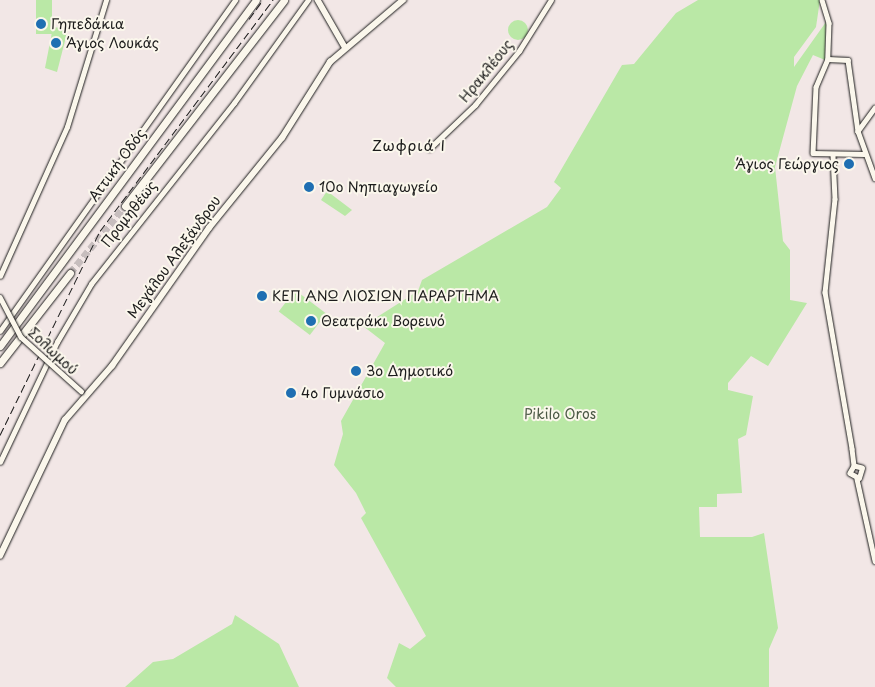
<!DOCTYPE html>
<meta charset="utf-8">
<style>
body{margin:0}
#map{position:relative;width:875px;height:687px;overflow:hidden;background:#f2e7e6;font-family:"Playpen Sans",sans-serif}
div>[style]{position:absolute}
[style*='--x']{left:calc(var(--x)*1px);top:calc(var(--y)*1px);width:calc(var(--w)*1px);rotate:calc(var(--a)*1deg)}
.green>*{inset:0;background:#bae8a6;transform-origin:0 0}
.round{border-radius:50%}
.highway-tunnel>*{height:7px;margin-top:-3.5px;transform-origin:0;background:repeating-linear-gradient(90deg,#c7bebe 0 7px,transparent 0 10.5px)}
.roads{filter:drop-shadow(0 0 1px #1c1c1c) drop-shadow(0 0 1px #1c1c1c)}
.minor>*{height:4.5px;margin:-2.25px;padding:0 2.25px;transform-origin:2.25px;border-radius:2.25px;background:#fbf7ec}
.major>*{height:5.5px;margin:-2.75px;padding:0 2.75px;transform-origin:2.75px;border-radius:2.75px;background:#fbf7ec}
.highway>*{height:7px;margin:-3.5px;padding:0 3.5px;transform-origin:3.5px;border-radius:3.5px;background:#fbf7ec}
.rail>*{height:1px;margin-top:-0.5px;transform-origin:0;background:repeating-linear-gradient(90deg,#1c1c1c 0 8px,transparent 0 12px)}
.bridges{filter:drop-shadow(0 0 1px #1c1c1c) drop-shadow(0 0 1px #1c1c1c)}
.minor-bridge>*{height:4.5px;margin:-2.25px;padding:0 2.25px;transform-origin:2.25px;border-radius:2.25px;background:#fbf7ec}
.dots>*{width:14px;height:14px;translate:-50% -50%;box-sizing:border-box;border:2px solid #fbf7ec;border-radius:50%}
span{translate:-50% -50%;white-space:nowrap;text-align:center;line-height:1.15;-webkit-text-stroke:4px #fbf7ec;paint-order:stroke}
.poi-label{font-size:14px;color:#1c1c1c}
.left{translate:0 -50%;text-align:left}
.right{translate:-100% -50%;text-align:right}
.street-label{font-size:14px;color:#1c1c1c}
.park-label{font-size:14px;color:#4b5945}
.neighbourhood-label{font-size:15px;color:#1c1c1c;letter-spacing:1px}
</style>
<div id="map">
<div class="green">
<div style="left:36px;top:0;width:16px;height:34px"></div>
<div style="clip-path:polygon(698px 0,820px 0,816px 27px,794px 57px,794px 67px,826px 22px,825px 60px,813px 55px,797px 86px,775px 167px,783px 241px,790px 250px,790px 300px,807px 303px,768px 366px,751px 356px,728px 383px,728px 390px,753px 396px,746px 435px,738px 439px,742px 493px,717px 494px,717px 507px,699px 507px,700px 537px,752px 537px,764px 533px,778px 628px,769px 649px,769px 687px,396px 687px,387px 678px,399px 643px,410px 649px,426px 636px,361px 518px,366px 513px,356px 493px,334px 465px,343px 434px,341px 421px,385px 343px,363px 326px,418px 291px,422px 280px,547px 207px,561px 188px,554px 182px,622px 65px,634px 64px,676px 13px)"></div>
<div class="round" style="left:508px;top:20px;width:20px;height:20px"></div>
<div style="clip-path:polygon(53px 27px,68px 29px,57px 72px,45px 68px)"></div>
<div style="clip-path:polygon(327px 191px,352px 210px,345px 216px,321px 200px)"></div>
<div style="left:295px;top:290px;width:39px;height:27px;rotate:37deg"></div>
<div style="clip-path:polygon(235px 615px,279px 644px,299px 687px,125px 687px,153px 662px,173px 659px,232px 624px)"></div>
</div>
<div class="highway-tunnel">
<div style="--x:70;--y:273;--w:87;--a:-50.6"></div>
</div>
<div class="roads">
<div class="minor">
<div style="--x:822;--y:0;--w:24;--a:73"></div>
<div style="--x:829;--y:23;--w:36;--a:92"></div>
<div style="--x:828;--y:59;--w:30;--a:113"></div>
<div style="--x:816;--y:87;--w:66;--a:92.6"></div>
<div style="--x:813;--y:153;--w:51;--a:1.1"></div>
<div style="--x:828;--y:59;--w:20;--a:3"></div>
<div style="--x:848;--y:60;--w:72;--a:82"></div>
<div style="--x:875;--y:108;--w:29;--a:126"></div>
<div style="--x:858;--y:131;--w:50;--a:70.1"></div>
<div style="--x:429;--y:149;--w:64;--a:-43.7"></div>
<div style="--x:475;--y:105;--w:70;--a:-50.8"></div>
<div style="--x:519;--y:51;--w:60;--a:-57.9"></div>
<div style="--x:833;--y:155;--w:44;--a:87.4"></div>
<div style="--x:835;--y:199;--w:94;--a:96.1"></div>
<div style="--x:825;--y:292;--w:159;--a:80.2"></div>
<div style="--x:852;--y:449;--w:17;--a:83"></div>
<div style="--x:854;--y:466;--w:8;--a:120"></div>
<div style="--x:850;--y:473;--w:10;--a:29"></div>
<div style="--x:859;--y:478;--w:10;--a:-73"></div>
<div style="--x:862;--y:468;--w:8;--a:-166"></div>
<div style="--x:0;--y:276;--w:163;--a:-65.8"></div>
<div style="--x:67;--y:127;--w:133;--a:-72.9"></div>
<div style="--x:0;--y:331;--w:406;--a:-54.6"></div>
<div style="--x:0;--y:462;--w:133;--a:-64.6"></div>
<div style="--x:57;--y:342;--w:67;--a:-59.6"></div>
<div style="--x:91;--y:284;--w:231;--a:-51.7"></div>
<div style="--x:234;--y:103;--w:127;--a:-54.3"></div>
<div style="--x:857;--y:479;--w:84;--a:77.6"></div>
</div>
<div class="major">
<div style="--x:318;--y:0;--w:54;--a:60.1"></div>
<div style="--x:0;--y:556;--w:151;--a:-64.5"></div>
<div style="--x:65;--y:420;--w:72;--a:-49"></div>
<div style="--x:112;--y:366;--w:169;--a:-54.9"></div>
<div style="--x:209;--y:228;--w:116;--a:-51"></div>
<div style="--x:282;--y:138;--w:90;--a:-57.7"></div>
<div style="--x:330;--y:62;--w:96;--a:-40.3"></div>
</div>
<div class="highway">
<div style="--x:125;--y:206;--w:260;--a:-52.3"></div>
<div style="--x:0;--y:346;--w:430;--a:-53.5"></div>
<div style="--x:0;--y:363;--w:114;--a:-52.1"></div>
</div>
</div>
<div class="rail">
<div style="--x:249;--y:19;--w:24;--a:-54"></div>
<div style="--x:0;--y:435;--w:227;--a:-63.9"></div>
<div style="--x:100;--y:231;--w:289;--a:-53.2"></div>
</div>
<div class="bridges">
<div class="minor-bridge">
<div style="--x:0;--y:297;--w:45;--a:62.3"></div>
<div style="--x:21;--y:337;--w:81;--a:42"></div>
</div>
</div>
<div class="dots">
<div style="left:41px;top:24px;background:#1f6fb2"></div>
<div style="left:56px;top:43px;background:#1f6fb2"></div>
<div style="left:849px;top:164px;background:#1f6fb2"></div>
<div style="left:309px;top:187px;background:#1f6fb2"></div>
<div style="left:262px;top:296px;background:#1f6fb2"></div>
<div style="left:311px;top:321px;background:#1f6fb2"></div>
<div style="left:356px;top:371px;background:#1f6fb2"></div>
<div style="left:291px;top:393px;background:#1f6fb2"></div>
</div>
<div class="poi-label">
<span class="left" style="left:51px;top:24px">Γηπεδάκια</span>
<span class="left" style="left:66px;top:43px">Άγιος Λουκάς</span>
<span class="right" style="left:839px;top:164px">Άγιος Γεώργιος</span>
<span class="left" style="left:319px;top:187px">10ο Νηπιαγωγείο</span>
<span class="left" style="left:272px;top:296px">ΚΕΠ ΑΝΩ ΛΙΟΣΙΩΝ ΠΑΡΑΡΤΗΜΑ</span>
<span class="left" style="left:321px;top:321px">Θεατράκι Βορεινό</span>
<span class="left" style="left:366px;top:371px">3ο Δημοτικό</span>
<span class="left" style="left:301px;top:393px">4ο Γυμνάσιο</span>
</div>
<div class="street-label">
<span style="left:486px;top:71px;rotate:-51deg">Ηρακλέους</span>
<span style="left:117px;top:165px;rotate:-54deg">Αττική Οδός</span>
<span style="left:129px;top:214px;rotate:-52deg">Προμηθέως</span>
<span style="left:174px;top:257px;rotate:-54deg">Μεγάλου Αλεξάνδρου</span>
<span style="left:53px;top:351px;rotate:43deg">Σολωμού</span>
</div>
<div class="park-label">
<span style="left:560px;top:414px">Pikilo Oros</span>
</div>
<div class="neighbourhood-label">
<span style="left:409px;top:145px">Ζωφριά Ι</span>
</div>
</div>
